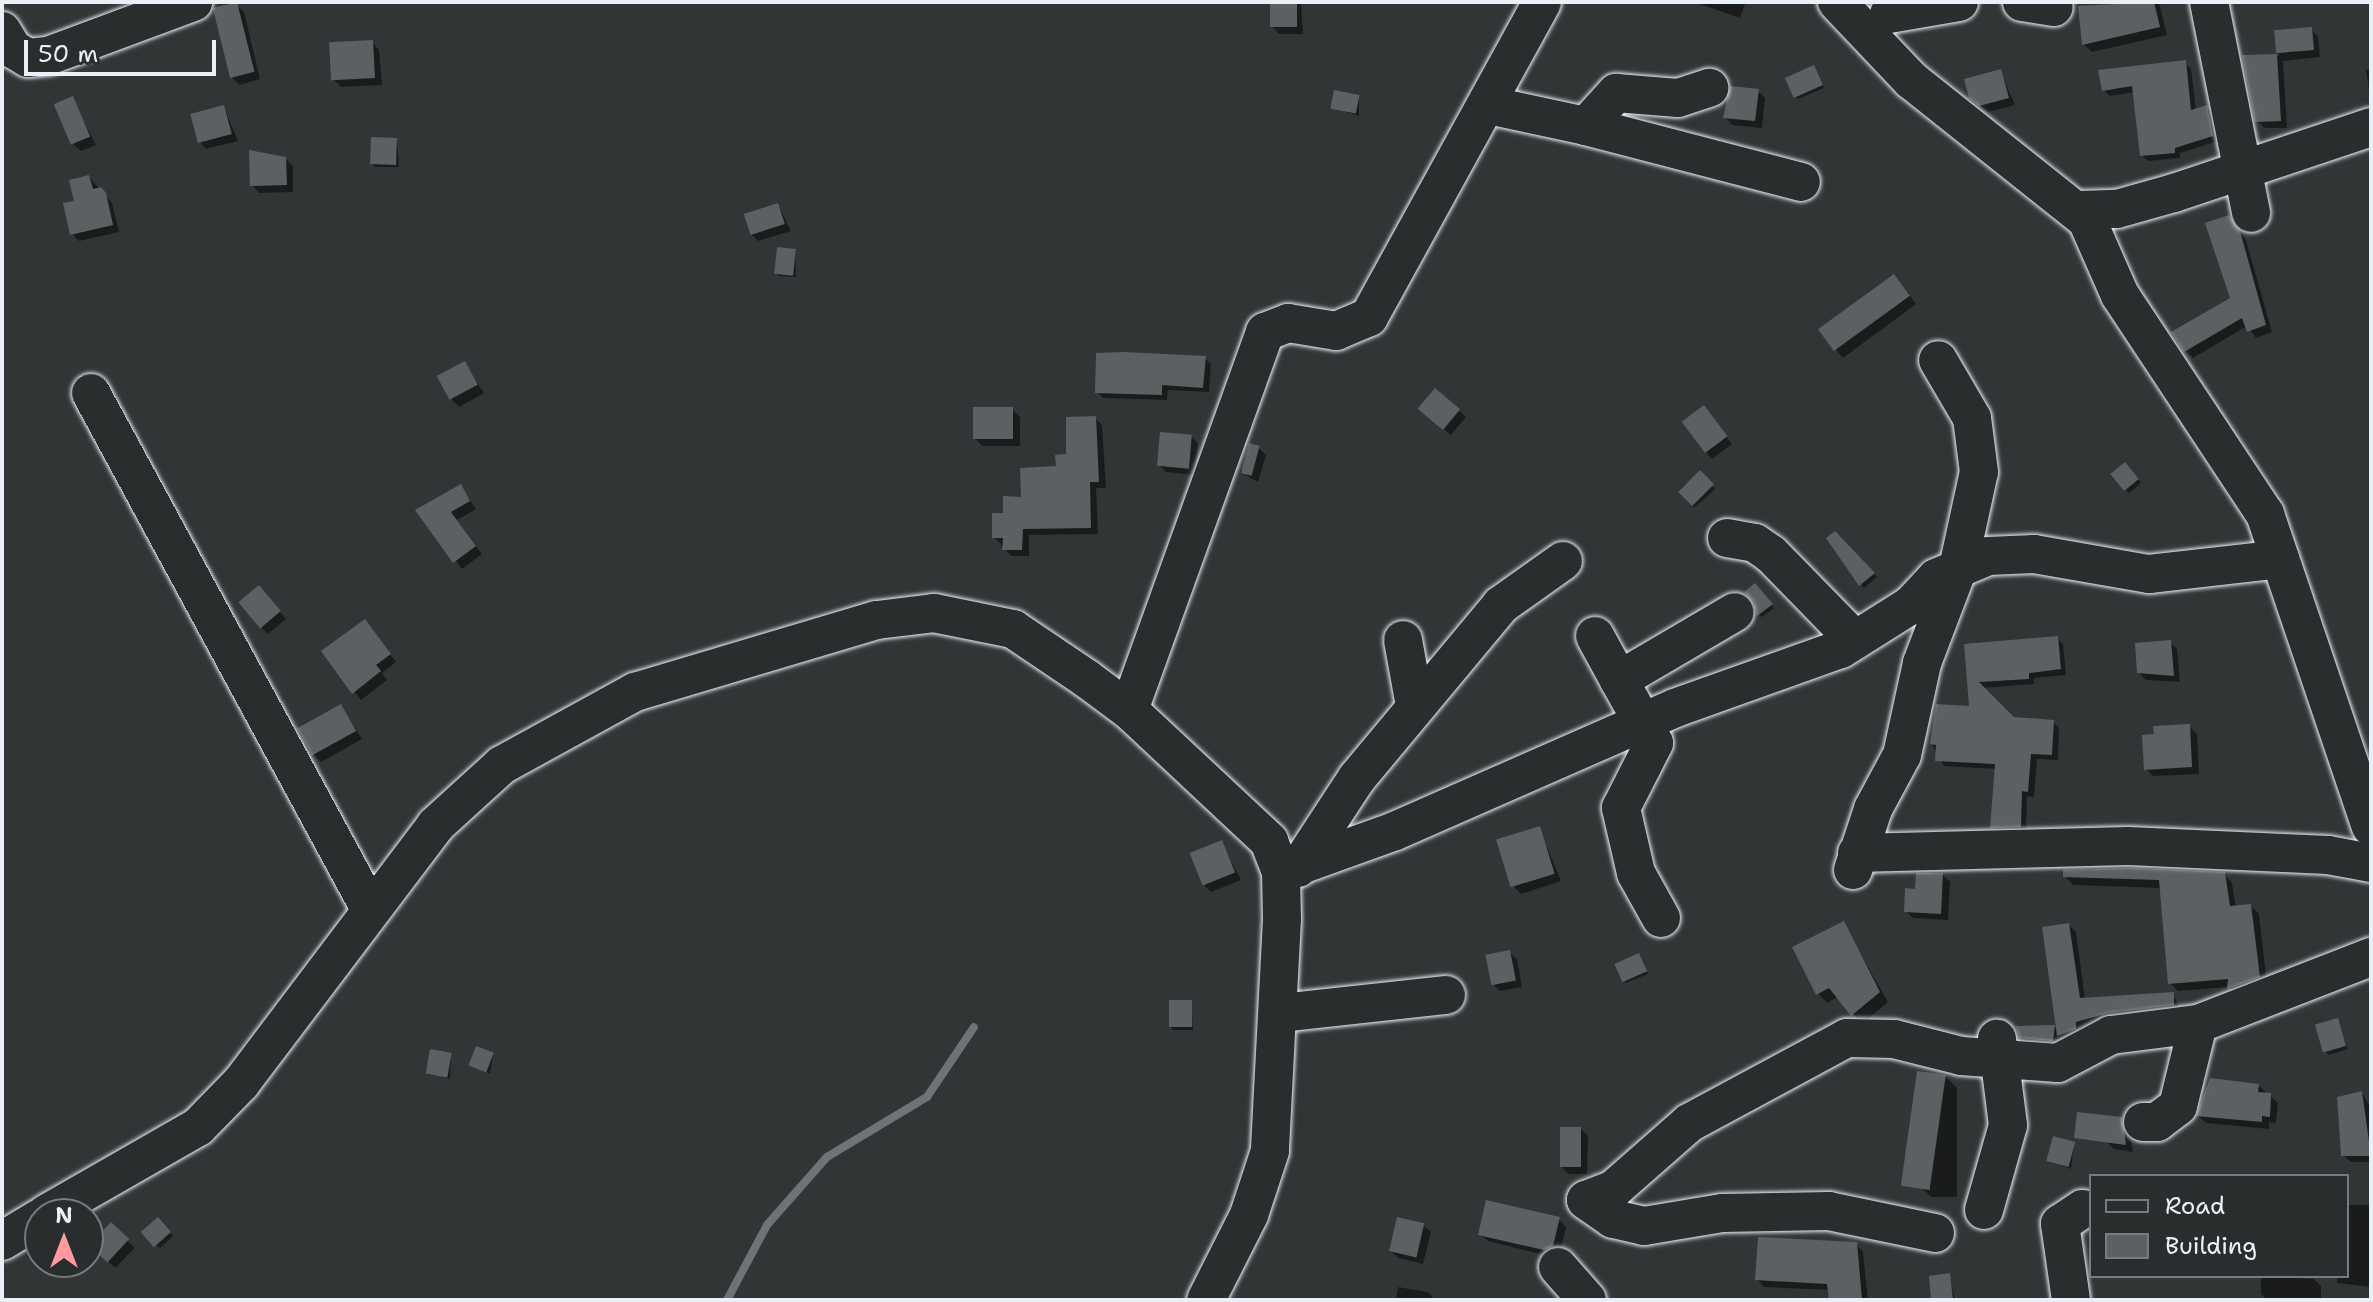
<!DOCTYPE html>
<style>
body{margin:0}
#map{position:relative;width:2373px;height:1302px;overflow:hidden;background:#323536;font-family:"Shantell Sans",sans-serif}
div>[style]{position:absolute}
[style*='--x']{left:calc(var(--x)*1px);top:calc(var(--y)*1px);width:calc(var(--w)*1px);rotate:calc(var(--a)*1deg)}
.shadow>*{inset:0;background:#0007;transform-origin:0 0}
.stream>*{height:8px;margin:-4px;padding:0 4px;transform-origin:4px;border-radius:4px;background:#6e7376}
.building>*{inset:0;background:#5c6063;transform-origin:0 0}
.roads{filter:drop-shadow(0 0 2px #e8f1f8) drop-shadow(0 0 2px #e8f1f8)}
.minor>*{height:38px;margin:-19px;padding:0 19px;transform-origin:19px;border-radius:19px;background:#2a2d2e}
span{translate:-50% -50%;white-space:nowrap;text-align:center;line-height:1.15;-webkit-text-stroke:8px #2a2d2e;paint-order:stroke}
.frame{position:absolute;inset:0;border:4px solid #e8f1f8;pointer-events:none}
.legend{position:absolute;left:2089px;top:1174px;width:260px;height:104px;box-sizing:border-box;background:#2a2d2e;border:2px solid #767b7f;margin:0;padding:10px 14px;list-style:none;font-size:24px;color:#e8f1f8}
.legend li{display:flex;align-items:center;gap:16px;height:40px}
.legend b{width:40px;border:2px solid #767b7f}
.north{position:absolute;left:24px;top:1198px;width:80px;height:80px;box-sizing:border-box;background:#2a2d2e;border:2px solid #767b7f;border-radius:50%;rotate:0deg;font-size:22px;font-weight:700;line-height:32px;text-align:center;color:#e8f1f8}
.north::after{content:'';display:block;margin:auto;width:28px;height:36px;background:#ff9aa2;clip-path:polygon(50% 0,100% 100%,50% 72%,0 100%)}
.scale{position:absolute;left:24px;top:40px;width:192px;height:36px;box-sizing:border-box;border:4px solid #e8f1f8;border-top:0;padding-left:10px;font-size:24px;line-height:28px;white-space:nowrap;color:#e8f1f8;-webkit-text-stroke:6px #2a2d2e;paint-order:stroke}
</style>
<div id="map">
<div class="shadow">
<div style="clip-path:polygon(1272px 2px,1301px 2px,1303px 34px,1279px 34px,1272px 26px)"></div>
<div style="clip-path:polygon(1694px 2px,1746px 2px,1740px 18px)"></div>
<div style="clip-path:polygon(2121px 2px,2159px 2px,2167px 35px,2092px 52px,2083px 44px)"></div>
<div style="clip-path:polygon(236px 5px,244px 12px,260px 79px,239px 85px,232px 77px)"></div>
<div style="clip-path:polygon(2311px 29px,2318px 37px,2320px 57px,2283px 61px,2287px 128px,2265px 128px,2257px 121px,2244px 57px,2279px 56px,2277px 33px)"></div>
<div style="clip-path:polygon(372px 42px,379px 50px,382px 85px,341px 87px,334px 80px)"></div>
<div style="clip-path:polygon(2185px 63px,2191px 69px,2196px 111px,2207px 107px,2212px 113px,2218px 141px,2180px 153px,2180px 158px,2148px 161px,2142px 155px,2135px 92px,2110px 96px,2104px 90px)"></div>
<div style="clip-path:polygon(1814px 67px,1824px 88px,1798px 99px,1795px 96px)"></div>
<div style="clip-path:polygon(2371px 69px,2371px 97px,2370px 97px,2366px 70px)"></div>
<div style="clip-path:polygon(2000px 71px,2015px 105px,1988px 112px,1979px 105px)"></div>
<div style="clip-path:polygon(1758px 91px,1765px 98px,1762px 128px,1732px 125px,1725px 117px)"></div>
<div style="clip-path:polygon(1359px 97px,1359px 116px,1333px 108px)"></div>
<div style="clip-path:polygon(72px 99px,96px 145px,81px 151px,73px 144px)"></div>
<div style="clip-path:polygon(224px 107px,238px 141px,206px 149px,199px 141px)"></div>
<div style="clip-path:polygon(397px 140px,399px 167px,375px 167px,372px 163px)"></div>
<div style="clip-path:polygon(285px 158px,293px 166px,293px 192px,259px 193px,252px 185px)"></div>
<div style="clip-path:polygon(89px 177px,112px 203px,119px 232px,79px 241px,72px 234px,77px 202px)"></div>
<div style="clip-path:polygon(778px 205px,791px 231px,758px 241px,751px 234px)"></div>
<div style="clip-path:polygon(2228px 217px,2246px 240px,2272px 332px,2256px 338px,2247px 326px,2193px 358px,2186px 351px,2232px 299px)"></div>
<div style="clip-path:polygon(795px 250px,796px 277px,779px 276px,776px 273px)"></div>
<div style="clip-path:polygon(1901px 284px,1916px 304px,1843px 358px,1820px 331px)"></div>
<div style="clip-path:polygon(1205px 358px,1211px 364px,1209px 392px,1168px 390px,1167px 400px,1103px 398px,1097px 392px)"></div>
<div style="clip-path:polygon(464px 364px,484px 393px,459px 407px,452px 400px)"></div>
<div style="clip-path:polygon(1012px 409px,1020px 417px,1020px 446px,982px 446px,975px 438px)"></div>
<div style="clip-path:polygon(1458px 410px,1466px 417px,1451px 435px,1427px 416px)"></div>
<div style="clip-path:polygon(1711px 415px,1732px 444px,1712px 459px,1705px 451px)"></div>
<div style="clip-path:polygon(1095px 418px,1102px 425px,1106px 488px,1096px 488px,1098px 534px,1029px 535px,1029px 556px,1011px 556px,994px 537px,1005px 515px,1058px 468px)"></div>
<div style="clip-path:polygon(1191px 436px,1198px 444px,1195px 475px,1166px 472px,1159px 465px)"></div>
<div style="clip-path:polygon(1259px 448px,1266px 455px,1258px 482px,1240px 472px)"></div>
<div style="left:2125px;top:465px;width:24px;height:16px;rotate:48deg"></div>
<div style="left:1700px;top:472px;width:23px;height:28px;rotate:49deg"></div>
<div style="clip-path:polygon(460px 487px,476px 509px,457px 520px,482px 554px,462px 569px,418px 510px)"></div>
<div style="clip-path:polygon(1835px 533px,1877px 577px,1864px 588px,1829px 538px)"></div>
<div style="clip-path:polygon(1755px 585px,1774px 608px,1762px 617px,1759px 615px)"></div>
<div style="clip-path:polygon(266px 595px,286px 619px,268px 634px,261px 627px)"></div>
<div style="clip-path:polygon(372px 629px,396px 662px,382px 673px,387px 680px,361px 700px,323px 651px)"></div>
<div style="clip-path:polygon(2057px 638px,2063px 644px,2066px 675px,2034px 678px,2034px 684px,1982px 688px,2014px 719px,2053px 722px,2059px 728px,2058px 760px,2037px 759px,2034px 797px,2027px 796px,2026px 832px,1998px 833px,1992px 827px,1997px 769px,1944px 766px,1932px 744px,1971px 708px,1966px 646px)"></div>
<div style="clip-path:polygon(2170px 642px,2177px 649px,2180px 682px,2146px 680px,2139px 673px)"></div>
<div style="clip-path:polygon(340px 707px,362px 739px,321px 762px,314px 755px)"></div>
<div style="clip-path:polygon(2189px 726px,2197px 734px,2199px 774px,2153px 776px,2146px 769px)"></div>
<div style="clip-path:polygon(1539px 828px,1561px 881px,1521px 894px,1514px 887px)"></div>
<div style="clip-path:polygon(1221px 842px,1241px 880px,1211px 892px,1204px 885px)"></div>
<div style="clip-path:polygon(2224px 874px,2232px 883px,2236px 908px,2251px 906px,2259px 914px,2267px 985px,2237px 996px,2229px 987px,2178px 991px,2170px 983px,2161px 888px,2073px 885px,2065px 876px)"></div>
<div style="clip-path:polygon(1943px 875px,1950px 882px,1948px 920px,1913px 918px,1906px 911px,1917px 891px)"></div>
<div style="clip-path:polygon(1843px 923px,1888px 1002px,1862px 1024px,1838px 997px,1827px 1003px,1818px 993px)"></div>
<div style="clip-path:polygon(2069px 925px,2076px 932px,2085px 999px,2173px 994px,2181px 1011px,2082px 1028px,2082px 1036px,2066px 1042px,2061px 1037px,2060px 1047px,2028px 1045px,2021px 1037px,2054px 1027px,2059px 1031px)"></div>
<div style="clip-path:polygon(1509px 952px,1517px 959px,1522px 987px,1500px 991px,1492px 983px)"></div>
<div style="clip-path:polygon(1639px 955px,1648px 974px,1626px 983px,1623px 980px)"></div>
<div style="clip-path:polygon(1191px 1002px,1193px 1030px,1173px 1030px,1170px 1026px)"></div>
<div style="clip-path:polygon(2337px 1021px,2348px 1049px,2329px 1055px,2326px 1052px)"></div>
<div style="clip-path:polygon(451px 1055px,450px 1079px,427px 1072px)"></div>
<div style="clip-path:polygon(493px 1055px,490px 1074px,471px 1064px)"></div>
<div style="clip-path:polygon(1946px 1077px,1957px 1088px,1957px 1197px,1931px 1197px,1920px 1186px)"></div>
<div style="clip-path:polygon(2258px 1085px,2278px 1103px,2276px 1123px,2269px 1122px,2269px 1129px,2206px 1123px,2198px 1116px)"></div>
<div style="clip-path:polygon(2362px 1093px,2371px 1108px,2371px 1162px,2351px 1162px,2343px 1155px)"></div>
<div style="clip-path:polygon(2121px 1119px,2129px 1127px,2133px 1152px,2114px 1149px,2106px 1141px)"></div>
<div style="clip-path:polygon(1581px 1129px,1588px 1136px,1587px 1174px,1568px 1174px,1561px 1166px)"></div>
<div style="clip-path:polygon(2074px 1144px,2071px 1169px,2048px 1161px)"></div>
<div style="clip-path:polygon(2347px 1205px,2371px 1205px,2371px 1287px,2337px 1283px,2337px 1276px,2347px 1276px)"></div>
<div style="clip-path:polygon(1559px 1219px,1566px 1227px,1560px 1253px,1552px 1257px,1488px 1241px,1480px 1234px)"></div>
<div style="left:158px;top:1220px;width:22px;height:18px;rotate:47deg"></div>
<div style="left:111px;top:1225px;width:33px;height:28px;rotate:44deg"></div>
<div style="clip-path:polygon(1423px 1225px,1431px 1232px,1423px 1264px,1398px 1258px,1391px 1251px)"></div>
<div style="clip-path:polygon(1856px 1244px,1863px 1252px,1868px 1300px,1831px 1300px,1830px 1290px,1764px 1287px,1757px 1279px)"></div>
<div style="clip-path:polygon(1949px 1275px,1955px 1300px,1933px 1300px)"></div>
<div style="clip-path:polygon(2261px 1276px,2314px 1279px,2321px 1286px,2321px 1300px,2267px 1300px,2261px 1294px)"></div>
<div style="clip-path:polygon(1398px 1287px,1428px 1292px,1435px 1300px,1396px 1300px)"></div>
</div>
<div class="stream">
<div style="--x:727;--y:1300;--w:85;--a:-61.9"></div>
<div style="--x:767;--y:1225;--w:91;--a:-48.6"></div>
<div style="--x:827;--y:1157;--w:117;--a:-31"></div>
<div style="--x:927;--y:1097;--w:84;--a:-56.1"></div>
</div>
<div class="building">
<div style="left:237px;top:2px;width:72px;height:25px;rotate:76deg"></div>
<div style="left:1270px;top:2px;width:27px;height:25px"></div>
<div style="clip-path:polygon(2154px 2px,2160px 27px,2082px 45px,2078px 6px)"></div>
<div style="left:2312px;top:27px;width:23px;height:38px;rotate:85deg"></div>
<div style="left:373px;top:40px;width:38px;height:44px;rotate:87deg"></div>
<div style="clip-path:polygon(2277px 54px,2281px 121px,2255px 122px,2242px 55px)"></div>
<div style="clip-path:polygon(2186px 60px,2191px 110px,2207px 105px,2213px 136px,2175px 148px,2175px 153px,2140px 156px,2132px 86px,2102px 91px,2098px 70px)"></div>
<div style="left:1814px;top:65px;width:22px;height:32px;rotate:66deg"></div>
<div style="clip-path:polygon(2001px 69px,2009px 98px,1979px 106px,1969px 98px,1964px 79px)"></div>
<div style="clip-path:polygon(1730px 86px,1759px 89px,1755px 121px,1723px 118px)"></div>
<div style="left:1334px;top:90px;width:26px;height:19px;rotate:11deg"></div>
<div style="left:73px;top:96px;width:44px;height:21px;rotate:67deg"></div>
<div style="left:224px;top:105px;width:30px;height:35px;rotate:75deg"></div>
<div style="left:371px;top:137px;width:26px;height:27px;rotate:2deg"></div>
<div style="clip-path:polygon(249px 150px,286px 157px,287px 185px,250px 186px)"></div>
<div style="clip-path:polygon(89px 175px,93px 189px,101px 187px,106px 193px,113px 225px,70px 235px,63px 203px,74px 201px,69px 180px)"></div>
<div style="left:778px;top:203px;width:22px;height:36px;rotate:72deg"></div>
<div style="clip-path:polygon(2229px 215px,2240px 231px,2266px 325px,2247px 332px,2242px 318px,2184px 352px,2171px 332px,2230px 298px,2205px 223px)"></div>
<div style="left:777px;top:247px;width:19px;height:27px;rotate:6deg"></div>
<div style="left:1894px;top:274px;width:27px;height:94px;rotate:54deg"></div>
<div style="clip-path:polygon(1124px 352px,1206px 356px,1203px 388px,1162px 385px,1162px 395px,1095px 393px,1096px 353px)"></div>
<div style="left:465px;top:361px;width:27px;height:32px;rotate:62deg"></div>
<div style="left:1435px;top:388px;width:33px;height:27px;rotate:40deg"></div>
<div style="left:1704px;top:405px;width:39px;height:28px;rotate:53deg"></div>
<div style="left:973px;top:407px;width:40px;height:32px"></div>
<div style="clip-path:polygon(1096px 416px,1099px 482px,1090px 482px,1091px 528px,1023px 529px,1022px 550px,1002px 550px,1003px 538px,992px 538px,992px 513px,1003px 513px,1003px 496px,1021px 497px,1020px 468px,1056px 466px,1055px 455px,1066px 454px,1066px 417px)"></div>
<div style="left:1160px;top:432px;width:32px;height:34px;rotate:5deg"></div>
<div style="left:1249px;top:443px;width:11px;height:31px;rotate:15deg"></div>
<div style="left:2125px;top:462px;width:22px;height:19px;rotate:51deg"></div>
<div style="left:1700px;top:470px;width:20px;height:31px;rotate:45deg"></div>
<div style="clip-path:polygon(461px 484px,470px 501px,451px 512px,476px 546px,453px 563px,415px 510px)"></div>
<div style="clip-path:polygon(1835px 531px,1875px 573px,1859px 586px,1826px 538px)"></div>
<div style="clip-path:polygon(1755px 583px,1773px 604px,1757px 616px,1754px 602px,1744px 592px)"></div>
<div style="left:259px;top:585px;width:34px;height:27px;rotate:50deg"></div>
<div style="clip-path:polygon(365px 619px,391px 654px,376px 665px,381px 671px,352px 694px,321px 651px)"></div>
<div style="clip-path:polygon(2058px 636px,2061px 669px,2029px 673px,2029px 679px,1979px 682px,2014px 717px,2054px 720px,2052px 755px,2031px 754px,2028px 792px,2022px 791px,2021px 827px,1990px 828px,1995px 764px,1935px 761px,1936px 745px,1930px 744px,1936px 704px,1969px 706px,1964px 644px)"></div>
<div style="clip-path:polygon(2171px 640px,2174px 676px,2137px 673px,2135px 643px)"></div>
<div style="left:341px;top:704px;width:31px;height:50px;rotate:61deg"></div>
<div style="clip-path:polygon(2190px 724px,2192px 767px,2144px 770px,2142px 735px,2154px 734px,2153px 726px)"></div>
<div style="left:1540px;top:826px;width:50px;height:46px;rotate:73deg"></div>
<div style="left:1222px;top:840px;width:35px;height:35px;rotate:68deg"></div>
<div style="clip-path:polygon(2128px 868px,2225px 872px,2230px 906px,2251px 904px,2260px 977px,2227px 989px,2228px 979px,2168px 984px,2159px 880px,2063px 877px,2063px 870px)"></div>
<div style="clip-path:polygon(1916px 873px,1943px 873px,1941px 914px,1904px 912px,1905px 888px,1915px 889px)"></div>
<div style="clip-path:polygon(1844px 921px,1880px 992px,1851px 1016px,1829px 988px,1816px 995px,1792px 947px)"></div>
<div style="clip-path:polygon(2069px 923px,2080px 998px,2174px 992px,2174px 1005px,2108px 1013px,2076px 1022px,2076px 1029px,2057px 1036px,2042px 927px)"></div>
<div style="left:1510px;top:950px;width:31px;height:25px;rotate:79deg"></div>
<div style="left:1639px;top:953px;width:20px;height:27px;rotate:66deg"></div>
<div style="left:1169px;top:1000px;width:23px;height:27px"></div>
<div style="left:2338px;top:1018px;width:29px;height:24px;rotate:74deg"></div>
<div style="clip-path:polygon(2055px 1025px,2053px 1041px,2019px 1038px,2016px 1026px)"></div>
<div style="left:476px;top:1046px;width:19px;height:21px;rotate:21deg"></div>
<div style="left:430px;top:1049px;width:22px;height:25px;rotate:10deg"></div>
<div style="left:1917px;top:1071px;width:29px;height:116px;rotate:8deg"></div>
<div style="clip-path:polygon(2210px 1078px,2259px 1084px,2258px 1092px,2271px 1093px,2270px 1117px,2262px 1116px,2262px 1122px,2196px 1116px)"></div>
<div style="clip-path:polygon(2362px 1091px,2371px 1156px,2341px 1156px,2337px 1097px)"></div>
<div style="clip-path:polygon(2077px 1112px,2122px 1117px,2126px 1145px,2074px 1138px)"></div>
<div style="left:1560px;top:1127px;width:21px;height:40px"></div>
<div style="left:2053px;top:1136px;width:23px;height:26px;rotate:15deg"></div>
<div style="clip-path:polygon(1486px 1200px,1560px 1217px,1553px 1246px,1544px 1250px,1478px 1235px)"></div>
<div style="left:158px;top:1217px;width:20px;height:23px;rotate:49deg"></div>
<div style="left:1397px;top:1217px;width:28px;height:35px;rotate:13deg"></div>
<div style="left:111px;top:1222px;width:25px;height:32px;rotate:43deg"></div>
<div style="clip-path:polygon(1758px 1237px,1857px 1242px,1862px 1300px,1829px 1300px,1827px 1284px,1755px 1280px)"></div>
<div style="clip-path:polygon(1950px 1273px,1953px 1300px,1931px 1300px,1929px 1276px)"></div>
</div>
<div class="roads">
<div class="minor">
<div style="--x:1837;--y:2;--w:108;--a:46.5"></div>
<div style="--x:1911;--y:80;--w:225;--a:38.5"></div>
<div style="--x:2087;--y:220;--w:82;--a:66.3"></div>
<div style="--x:2120;--y:295;--w:263;--a:56.5"></div>
<div style="--x:2265;--y:514;--w:330;--a:71.3"></div>
<div style="--x:2022;--y:2;--w:32;--a:9"></div>
<div style="--x:2209;--y:2;--w:215;--a:78.7"></div>
<div style="--x:1889;--y:14;--w:71;--a:-9.7"></div>
<div style="--x:2;--y:31;--w:21;--a:59"></div>
<div style="--x:13;--y:49;--w:17;--a:31"></div>
<div style="--x:28;--y:58;--w:20;--a:-6"></div>
<div style="--x:48;--y:56;--w:155;--a:-20.4"></div>
<div style="--x:1488;--y:105;--w:100;--a:12.1"></div>
<div style="--x:1586;--y:126;--w:45;--a:-47.7"></div>
<div style="--x:1616;--y:93;--w:62;--a:4.6"></div>
<div style="--x:1678;--y:98;--w:33;--a:-18"></div>
<div style="--x:1586;--y:126;--w:222;--a:14.6"></div>
<div style="--x:2079;--y:210;--w:38;--a:-2"></div>
<div style="--x:2117;--y:209;--w:59;--a:-15.7"></div>
<div style="--x:2174;--y:193;--w:208;--a:-18.5"></div>
<div style="--x:91;--y:393;--w:584;--a:61.59"></div>
<div style="--x:1727;--y:538;--w:28;--a:10"></div>
<div style="--x:1755;--y:543;--w:19;--a:35"></div>
<div style="--x:1771;--y:554;--w:120;--a:45.7"></div>
<div style="--x:1595;--y:636;--w:50;--a:61.4"></div>
<div style="--x:1403;--y:640;--w:67;--a:79.7"></div>
<div style="--x:1129;--y:710;--w:402;--a:-70.2"></div>
<div style="--x:1265;--y:332;--w:25;--a:-21"></div>
<div style="--x:1288;--y:323;--w:49;--a:9.5"></div>
<div style="--x:1336;--y:331;--w:36;--a:-23"></div>
<div style="--x:1369;--y:317;--w:359;--a:-61.2"></div>
<div style="--x:1857;--y:853;--w:271;--a:-1.5"></div>
<div style="--x:2128;--y:846;--w:200;--a:2.6"></div>
<div style="--x:2328;--y:855;--w:44;--a:10.5"></div>
<div style="--x:1298;--y:868;--w:108;--a:-56.8"></div>
<div style="--x:1357;--y:778;--w:225;--a:-50.2"></div>
<div style="--x:1501;--y:605;--w:76;--a:-35.4"></div>
<div style="--x:1853;--y:870;--w:64;--a:-71.8"></div>
<div style="--x:1873;--y:809;--w:61;--a:-61.8"></div>
<div style="--x:1902;--y:755;--w:94;--a:-77.7"></div>
<div style="--x:1922;--y:663;--w:102;--a:-69.2"></div>
<div style="--x:1958;--y:568;--w:98;--a:-77.7"></div>
<div style="--x:1979;--y:472;--w:54;--a:-97.4"></div>
<div style="--x:1972;--y:418;--w:67;--a:-120.4"></div>
<div style="--x:1281;--y:872;--w:121;--a:-19.8"></div>
<div style="--x:1395;--y:831;--w:306;--a:-23.7"></div>
<div style="--x:1675;--y:708;--w:176;--a:-19.6"></div>
<div style="--x:1841;--y:649;--w:83;--a:-32.2"></div>
<div style="--x:1911;--y:605;--w:37;--a:-47"></div>
<div style="--x:1936;--y:578;--w:56;--a:-22.9"></div>
<div style="--x:1988;--y:556;--w:46;--a:-2.5"></div>
<div style="--x:2034;--y:554;--w:117;--a:9.9"></div>
<div style="--x:2149;--y:574;--w:132;--a:-6.5"></div>
<div style="--x:1661;--y:918;--w:51;--a:-119.1"></div>
<div style="--x:1636;--y:873;--w:67;--a:-103"></div>
<div style="--x:1621;--y:808;--w:73;--a:-63.1"></div>
<div style="--x:1654;--y:743;--w:72;--a:-119.1"></div>
<div style="--x:1619;--y:680;--w:134;--a:-30.4"></div>
<div style="--x:1280;--y:1013;--w:167;--a:-6.2"></div>
<div style="--x:2143;--y:1122;--w:14;--a:0"></div>
<div style="--x:2157;--y:1122;--w:26;--a:-37"></div>
<div style="--x:2178;--y:1106;--w:84;--a:-76.3"></div>
<div style="--x:1984;--y:1210;--w:88;--a:-74.2"></div>
<div style="--x:2008;--y:1125;--w:87;--a:-97.3"></div>
<div style="--x:46;--y:1214;--w:175;--a:-29.8"></div>
<div style="--x:198;--y:1127;--w:62;--a:-45.7"></div>
<div style="--x:241;--y:1083;--w:323;--a:-52.9"></div>
<div style="--x:436;--y:825;--w:89;--a:-42.3"></div>
<div style="--x:502;--y:765;--w:152;--a:-28.8"></div>
<div style="--x:635;--y:692;--w:252;--a:-16.6"></div>
<div style="--x:877;--y:620;--w:57;--a:-7"></div>
<div style="--x:934;--y:613;--w:81;--a:11.4"></div>
<div style="--x:1013;--y:629;--w:89;--a:34"></div>
<div style="--x:1087;--y:679;--w:52;--a:36.4"></div>
<div style="--x:1129;--y:710;--w:192;--a:43.1"></div>
<div style="--x:1269;--y:841;--w:33;--a:69"></div>
<div style="--x:1281;--y:872;--w:47;--a:88.8"></div>
<div style="--x:1282;--y:919;--w:232;--a:93"></div>
<div style="--x:1270;--y:1151;--w:67;--a:108.2"></div>
<div style="--x:1249;--y:1215;--w:95;--a:116.8"></div>
<div style="--x:1935;--y:1233;--w:108;--a:-168.3"></div>
<div style="--x:1829;--y:1211;--w:107;--a:178.9"></div>
<div style="--x:1722;--y:1213;--w:79;--a:170.5"></div>
<div style="--x:1644;--y:1226;--w:32;--a:-167"></div>
<div style="--x:1613;--y:1219;--w:33;--a:-145"></div>
<div style="--x:1586;--y:1200;--w:30;--a:-21"></div>
<div style="--x:1614;--y:1189;--w:100;--a:-41.3"></div>
<div style="--x:1689;--y:1123;--w:179;--a:-28.3"></div>
<div style="--x:1847;--y:1038;--w:47;--a:1.2"></div>
<div style="--x:1894;--y:1039;--w:69;--a:14.2"></div>
<div style="--x:1961;--y:1056;--w:97;--a:4.1"></div>
<div style="--x:2058;--y:1063;--w:60;--a:-27.8"></div>
<div style="--x:2111;--y:1035;--w:88;--a:-7.2"></div>
<div style="--x:2198;--y:1024;--w:186;--a:-21.2"></div>
<div style="--x:2;--y:1241;--w:44;--a:-31.2"></div>
<div style="--x:1558;--y:1267;--w:44;--a:48.7"></div>
<div style="--x:2071;--y:1300;--w:77;--a:-98.2"></div>
<div style="--x:2060;--y:1224;--w:27;--a:-34"></div>
</div>
</div>
<div class="frame"></div>
<ul class="legend">
<li><b style="height:10px;background:#2a2d2e"></b>Road</li>
<li><b style="height:22px;background:#5c6063"></b>Building</li>
</ul>
<div class="north">N</div>
<div class="scale">50 m</div>
</div>
